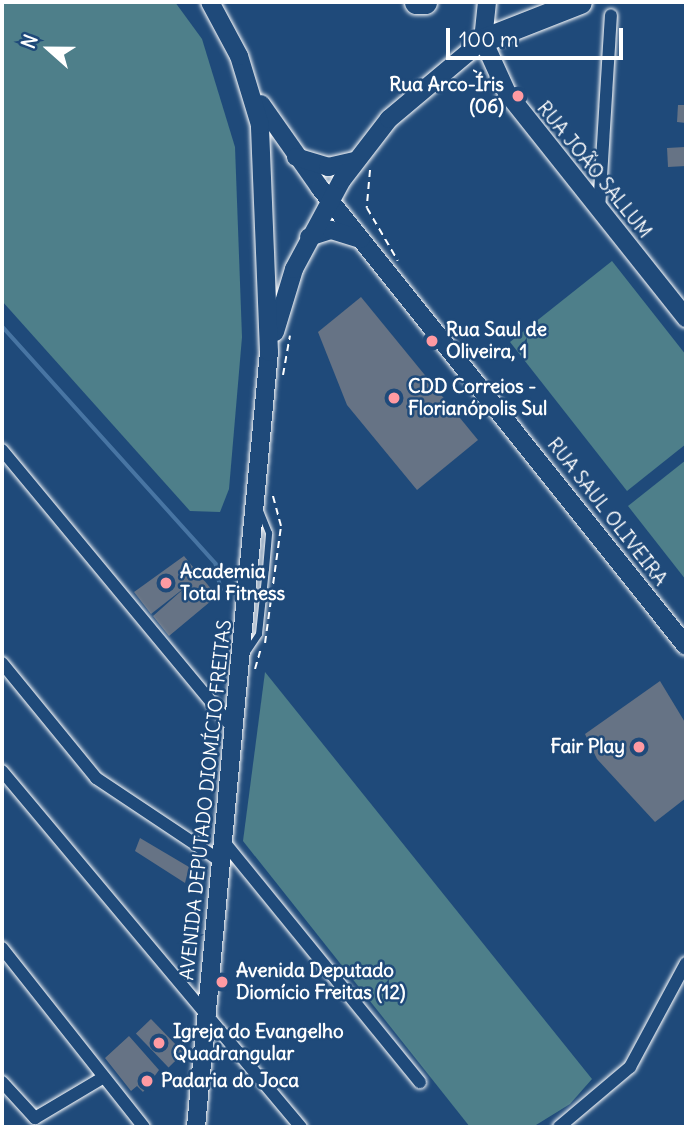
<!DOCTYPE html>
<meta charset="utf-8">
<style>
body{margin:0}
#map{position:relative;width:688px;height:1129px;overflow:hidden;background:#1f4a7a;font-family:Delius,sans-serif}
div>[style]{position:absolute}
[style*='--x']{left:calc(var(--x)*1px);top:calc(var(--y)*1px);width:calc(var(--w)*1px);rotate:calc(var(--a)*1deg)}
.green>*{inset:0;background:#4e7f8a}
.stream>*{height:3.5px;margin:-1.75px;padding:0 1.75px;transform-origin:1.75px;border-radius:1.75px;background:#4875a3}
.building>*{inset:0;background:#667385;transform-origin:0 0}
.path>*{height:2px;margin-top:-1px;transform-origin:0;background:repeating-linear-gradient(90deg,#fff 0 7px,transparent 0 12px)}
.roads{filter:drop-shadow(0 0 2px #fff) drop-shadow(0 0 2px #fff)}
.lane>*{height:6px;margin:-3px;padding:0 3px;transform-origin:3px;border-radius:3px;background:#1f4a7a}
.street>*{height:12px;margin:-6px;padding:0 6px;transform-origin:6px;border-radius:6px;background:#1f4a7a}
.secondary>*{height:18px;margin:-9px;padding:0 9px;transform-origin:9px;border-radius:9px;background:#1f4a7a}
.highway>*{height:23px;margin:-11.5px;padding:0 11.5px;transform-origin:11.5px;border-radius:11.5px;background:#1f4a7a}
.dots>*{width:19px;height:19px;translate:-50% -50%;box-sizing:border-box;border:4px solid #1f4a7a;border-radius:50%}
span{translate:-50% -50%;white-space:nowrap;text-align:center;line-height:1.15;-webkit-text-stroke:5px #1f4a7a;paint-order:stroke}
.poi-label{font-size:19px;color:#fff;font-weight:700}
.right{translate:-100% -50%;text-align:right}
.left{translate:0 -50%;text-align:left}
.street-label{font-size:19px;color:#fff}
.frame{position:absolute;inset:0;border:4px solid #fff;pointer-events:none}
.north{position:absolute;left:14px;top:14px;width:70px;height:70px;-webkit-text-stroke:5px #1f4a7a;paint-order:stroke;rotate:291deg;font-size:19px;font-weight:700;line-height:28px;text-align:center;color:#fff}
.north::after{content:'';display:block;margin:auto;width:24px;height:32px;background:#fff;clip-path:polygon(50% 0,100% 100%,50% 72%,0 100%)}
.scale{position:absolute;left:446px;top:28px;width:177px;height:32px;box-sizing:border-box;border:4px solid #fff;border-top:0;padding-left:9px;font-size:21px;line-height:24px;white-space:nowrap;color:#fff;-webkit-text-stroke:5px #1f4a7a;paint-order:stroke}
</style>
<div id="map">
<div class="green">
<div style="clip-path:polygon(2px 2px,175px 2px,202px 39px,235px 147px,242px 337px,229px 489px,220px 512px,190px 511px,2px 301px)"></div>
<div style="clip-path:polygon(612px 261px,686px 355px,686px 444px,627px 491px,510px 342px)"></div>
<div style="clip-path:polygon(686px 460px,686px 580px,628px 506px)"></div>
<div style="clip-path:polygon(265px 672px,592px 1079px,570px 1104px,536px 1125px,470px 1127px,243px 841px)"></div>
</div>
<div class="stream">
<div style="--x:2;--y:326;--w:320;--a:48"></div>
<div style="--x:216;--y:564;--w:26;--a:79"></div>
</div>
<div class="building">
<div style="clip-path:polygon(678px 105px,686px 105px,686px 123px,677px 122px)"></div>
<div style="left:685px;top:147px;width:19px;height:18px;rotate:87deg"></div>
<div style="clip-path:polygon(361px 297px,478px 440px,417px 490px,347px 405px,318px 332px)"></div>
<div style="clip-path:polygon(184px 556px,217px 596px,169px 636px,153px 616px,188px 585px,151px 614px,134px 592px)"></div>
<div style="clip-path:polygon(660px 681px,686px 724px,686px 798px,655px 822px,597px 759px,585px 734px)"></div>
<div style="clip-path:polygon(140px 838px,189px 867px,185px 883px,135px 851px)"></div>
<div style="left:151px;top:1019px;width:47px;height:21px;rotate:46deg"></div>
<div style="clip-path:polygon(129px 1036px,159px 1070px,143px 1092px,137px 1086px,131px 1091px,105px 1058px)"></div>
</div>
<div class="path">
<div style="--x:473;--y:70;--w:10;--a:29"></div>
<div style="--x:370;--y:170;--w:38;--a:95"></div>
<div style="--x:367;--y:208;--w:61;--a:59.7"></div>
<div style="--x:283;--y:375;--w:40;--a:-80"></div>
<div style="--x:265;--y:643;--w:118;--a:-82.2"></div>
<div style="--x:281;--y:526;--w:35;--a:-105"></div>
<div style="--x:255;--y:669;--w:19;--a:-74"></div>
</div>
<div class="roads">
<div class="lane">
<div style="--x:245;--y:655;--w:25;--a:-56"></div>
<div style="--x:259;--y:634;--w:65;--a:-83.9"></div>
<div style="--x:266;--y:569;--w:36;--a:-85"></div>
<div style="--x:269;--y:533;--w:29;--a:-112"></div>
</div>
<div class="street">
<div style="--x:599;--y:210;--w:195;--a:-86.5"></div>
<div style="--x:2;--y:450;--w:365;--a:50.3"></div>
<div style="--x:2;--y:663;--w:149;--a:50.7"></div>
<div style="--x:96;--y:778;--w:151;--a:33.7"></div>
<div style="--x:2;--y:771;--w:465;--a:50"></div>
<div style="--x:224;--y:842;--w:310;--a:50.8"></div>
<div style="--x:2;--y:948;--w:228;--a:51.6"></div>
<div style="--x:2;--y:1082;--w:49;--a:47.5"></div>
<div style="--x:35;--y:1118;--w:80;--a:-30.7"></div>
<div style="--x:559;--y:1127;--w:93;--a:-40.2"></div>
<div style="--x:630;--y:1067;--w:118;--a:-61.7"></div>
</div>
<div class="secondary">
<div style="--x:483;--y:40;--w:58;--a:65.6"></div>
<div style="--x:507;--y:93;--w:288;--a:51.5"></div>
<div style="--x:261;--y:104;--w:103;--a:54.9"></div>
<div style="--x:320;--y:188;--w:586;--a:51.37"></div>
<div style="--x:296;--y:157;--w:34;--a:17"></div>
<div style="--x:328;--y:167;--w:28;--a:-13"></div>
<div style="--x:309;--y:237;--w:23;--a:-18"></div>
<div style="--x:331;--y:230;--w:31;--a:17"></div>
<div style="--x:275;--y:332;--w:66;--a:-73.2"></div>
<div style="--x:294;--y:269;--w:101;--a:-61.7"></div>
<div style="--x:342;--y:180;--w:77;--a:-52.4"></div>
<div style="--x:389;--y:119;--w:123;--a:-40"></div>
<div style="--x:483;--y:40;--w:38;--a:-84"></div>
<div style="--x:196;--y:1127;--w:778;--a:-84.62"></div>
<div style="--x:269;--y:352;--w:227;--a:-92.3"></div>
<div style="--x:260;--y:125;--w:72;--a:-106.9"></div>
<div style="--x:239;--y:56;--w:61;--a:-118.2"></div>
</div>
<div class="highway">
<div style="--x:416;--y:2;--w:9;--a:0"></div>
<div style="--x:483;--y:40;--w:104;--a:-21.4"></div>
</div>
</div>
<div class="dots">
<div style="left:518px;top:96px;background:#ff9aa2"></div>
<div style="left:432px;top:341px;background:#ff9aa2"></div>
<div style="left:394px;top:398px;background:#ff9aa2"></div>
<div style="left:166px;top:583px;background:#ff9aa2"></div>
<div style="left:639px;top:747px;background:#ff9aa2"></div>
<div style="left:222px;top:982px;background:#ff9aa2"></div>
<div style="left:159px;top:1043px;background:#ff9aa2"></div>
<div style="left:147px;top:1081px;background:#ff9aa2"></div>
</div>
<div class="poi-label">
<span class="right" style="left:504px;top:96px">Rua Arco-Íris<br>(06)</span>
<span class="left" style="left:446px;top:341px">Rua Saul de<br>Oliveira, 1</span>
<span class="left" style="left:408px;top:398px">CDD Correios -<br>Florianópolis Sul</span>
<span class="left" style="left:180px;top:583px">Academia<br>Total Fitness</span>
<span class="right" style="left:625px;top:747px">Fair Play</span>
<span class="left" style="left:236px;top:982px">Avenida Deputado<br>Diomício Freitas (12)</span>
<span class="left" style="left:173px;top:1043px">Igreja do Evangelho<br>Quadrangular</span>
<span class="left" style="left:161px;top:1081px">Padaria do Joca</span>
</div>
<div class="street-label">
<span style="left:594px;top:170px;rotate:51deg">RUA JOÃO SALLUM</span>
<span style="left:607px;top:512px;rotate:52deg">RUA SAUL OLIVEIRA</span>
<span style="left:206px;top:800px;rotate:-84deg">AVENIDA DEPUTADO DIOMÍCIO FREITAS</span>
</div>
<div class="frame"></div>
<div class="north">N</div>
<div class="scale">100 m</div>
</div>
